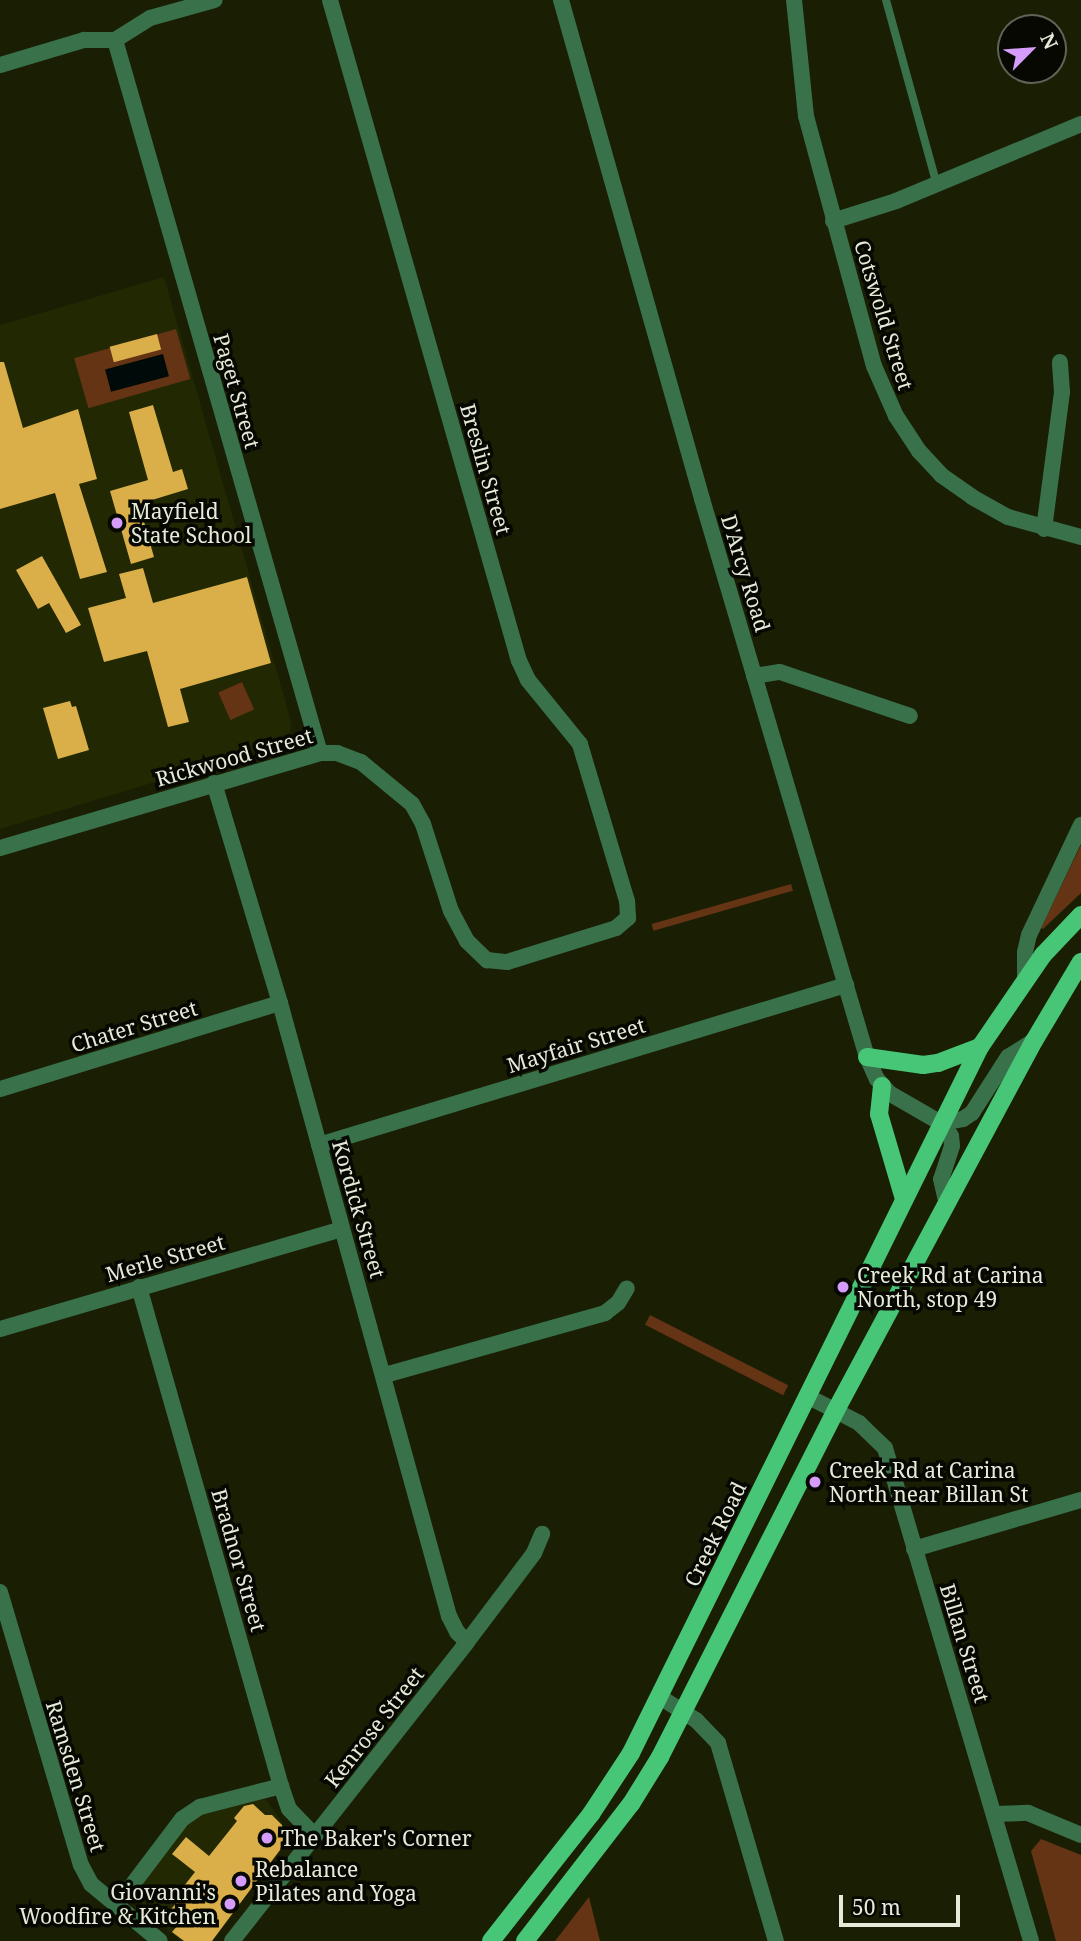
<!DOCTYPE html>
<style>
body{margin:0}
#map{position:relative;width:1081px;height:1941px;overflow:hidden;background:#1a1f03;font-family:"Noto Serif",serif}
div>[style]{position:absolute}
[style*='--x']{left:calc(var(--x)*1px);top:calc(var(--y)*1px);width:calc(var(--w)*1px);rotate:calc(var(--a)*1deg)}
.built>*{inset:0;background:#212802}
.green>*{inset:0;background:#643414;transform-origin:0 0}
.water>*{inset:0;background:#000a08;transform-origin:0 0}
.building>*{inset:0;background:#daae48;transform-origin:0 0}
.service>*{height:8px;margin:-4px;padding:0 4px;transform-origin:4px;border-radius:4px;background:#39714b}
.minor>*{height:16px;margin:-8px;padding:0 8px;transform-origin:8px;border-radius:8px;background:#39714b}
.primary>*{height:18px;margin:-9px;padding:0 9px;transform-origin:9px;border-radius:9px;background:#48c677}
.dots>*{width:19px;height:19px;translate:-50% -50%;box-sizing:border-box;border:4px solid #060801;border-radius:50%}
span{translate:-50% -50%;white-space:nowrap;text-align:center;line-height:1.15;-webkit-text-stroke:7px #060801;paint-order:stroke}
.street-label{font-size:21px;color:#e6ebd9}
.poi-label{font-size:21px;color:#e6ebd9}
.left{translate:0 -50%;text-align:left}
.right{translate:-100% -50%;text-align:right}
.north{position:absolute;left:997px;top:14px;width:70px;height:70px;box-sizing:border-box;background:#060801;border:2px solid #606357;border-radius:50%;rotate:65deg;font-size:19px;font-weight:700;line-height:28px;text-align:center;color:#e6ebd9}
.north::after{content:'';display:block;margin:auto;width:24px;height:32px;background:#d59cfb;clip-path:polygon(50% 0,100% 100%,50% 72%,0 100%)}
.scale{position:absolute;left:839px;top:1895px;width:121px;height:32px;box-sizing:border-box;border:4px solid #e6ebd9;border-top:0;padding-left:9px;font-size:21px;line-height:24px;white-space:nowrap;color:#e6ebd9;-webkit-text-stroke:5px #060801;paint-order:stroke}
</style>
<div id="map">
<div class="built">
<div style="clip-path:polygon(164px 277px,291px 721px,290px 733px,280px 744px,0 829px,0 325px)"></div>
<div style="clip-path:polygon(255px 1798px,266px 1800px,279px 1817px,283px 1827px,283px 1847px,213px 1941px,181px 1941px,145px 1911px,138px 1889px,191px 1817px)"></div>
</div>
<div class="green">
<div style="left:176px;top:329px;width:52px;height:106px;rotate:74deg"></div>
<div style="left:242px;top:682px;width:30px;height:26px;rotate:66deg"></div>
<div style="clip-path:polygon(1081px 845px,1081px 893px,1043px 929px,1041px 928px)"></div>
<div style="left:791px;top:884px;width:7px;height:145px;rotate:74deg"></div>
<div style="left:650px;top:1315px;width:155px;height:11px;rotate:27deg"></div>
<div style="clip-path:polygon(1041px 1839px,1081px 1855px,1081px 1941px,1056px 1941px,1031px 1851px)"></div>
<div style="clip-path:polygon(589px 1897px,600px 1941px,555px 1941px)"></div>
</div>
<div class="water">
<div style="left:163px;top:354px;width:23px;height:60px;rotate:75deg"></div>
</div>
<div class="building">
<div style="left:157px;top:334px;width:16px;height:49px;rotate:75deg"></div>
<div style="clip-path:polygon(0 362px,4px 362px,23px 428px,78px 409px,97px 479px,79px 484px,107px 572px,80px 579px,55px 493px,0 509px)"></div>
<div style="clip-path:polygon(153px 405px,173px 472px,182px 469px,188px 489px,139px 504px,154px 557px,131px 564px,110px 491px,148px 480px,129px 412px)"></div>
<div style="clip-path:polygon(42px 556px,81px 625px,66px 633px,49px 603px,38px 609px,16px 570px)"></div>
<div style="clip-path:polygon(143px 568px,153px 603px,247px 577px,271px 663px,180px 689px,189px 722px,168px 727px,147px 651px,104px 662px,88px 608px,126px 598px,119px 574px)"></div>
<div style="clip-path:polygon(70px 701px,72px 707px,76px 706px,89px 750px,58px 759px,43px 708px)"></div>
<div style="clip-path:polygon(253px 1804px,265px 1815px,272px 1815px,282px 1825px,284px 1836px,280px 1850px,212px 1941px,184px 1941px,172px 1932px,178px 1925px,166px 1915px,184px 1894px,180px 1891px,195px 1872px,172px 1854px,186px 1837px,209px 1856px,237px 1821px,234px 1818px,244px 1806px)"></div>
</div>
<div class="service">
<div style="--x:886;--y:0;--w:192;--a:74.6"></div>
</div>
<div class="minor">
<div style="--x:561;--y:0;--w:519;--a:74.22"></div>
<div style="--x:702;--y:499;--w:582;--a:73.53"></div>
<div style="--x:867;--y:1057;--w:24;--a:66"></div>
<div style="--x:877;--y:1079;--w:18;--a:49"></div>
<div style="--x:889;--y:1093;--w:60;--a:30"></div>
<div style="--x:941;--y:1123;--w:16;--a:52"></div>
<div style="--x:951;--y:1136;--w:10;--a:84"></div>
<div style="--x:952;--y:1146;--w:35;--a:108"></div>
<div style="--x:941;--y:1179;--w:26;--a:77"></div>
<div style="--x:794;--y:0;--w:117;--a:84.1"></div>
<div style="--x:806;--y:116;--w:259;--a:74.8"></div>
<div style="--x:874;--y:366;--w:55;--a:66.3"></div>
<div style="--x:896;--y:416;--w:42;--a:56.7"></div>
<div style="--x:919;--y:451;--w:33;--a:47"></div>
<div style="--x:941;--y:475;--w:38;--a:35"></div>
<div style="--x:972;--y:497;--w:41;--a:29.1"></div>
<div style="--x:1008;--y:517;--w:76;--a:15.3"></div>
<div style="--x:115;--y:40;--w:742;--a:73.96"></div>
<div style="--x:0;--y:65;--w:88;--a:-16.6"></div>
<div style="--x:84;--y:40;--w:31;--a:0"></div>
<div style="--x:115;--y:40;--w:41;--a:-32.2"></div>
<div style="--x:150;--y:18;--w:67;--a:-15.5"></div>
<div style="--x:833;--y:221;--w:66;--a:-17.6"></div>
<div style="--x:896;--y:201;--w:200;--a:-22.6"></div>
<div style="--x:1044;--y:529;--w:138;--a:-82.5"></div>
<div style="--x:1062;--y:392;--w:30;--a:-94"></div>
<div style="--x:754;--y:676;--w:26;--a:-9"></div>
<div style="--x:780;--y:672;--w:137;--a:18.7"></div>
<div style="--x:214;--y:783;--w:230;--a:73.3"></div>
<div style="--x:280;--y:1003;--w:636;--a:74.59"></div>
<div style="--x:449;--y:1616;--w:18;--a:63"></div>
<div style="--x:457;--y:1632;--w:14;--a:45"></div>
<div style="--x:0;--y:848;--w:334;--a:-16.5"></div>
<div style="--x:320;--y:753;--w:17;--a:0"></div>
<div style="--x:337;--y:753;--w:26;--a:21"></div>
<div style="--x:361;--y:762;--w:66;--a:39.5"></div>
<div style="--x:412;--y:804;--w:23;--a:61"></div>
<div style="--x:423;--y:824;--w:91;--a:72.2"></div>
<div style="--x:451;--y:911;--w:34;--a:62"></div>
<div style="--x:467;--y:941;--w:28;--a:44"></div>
<div style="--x:487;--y:960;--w:20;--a:6"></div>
<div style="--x:507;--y:962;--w:114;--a:-17.3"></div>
<div style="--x:616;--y:928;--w:16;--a:-40"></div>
<div style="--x:628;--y:918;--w:17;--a:-93"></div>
<div style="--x:627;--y:901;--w:164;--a:-106.7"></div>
<div style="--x:580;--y:744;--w:82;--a:-129.1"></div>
<div style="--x:528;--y:680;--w:21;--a:-115"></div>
<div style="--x:519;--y:661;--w:687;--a:-105.96"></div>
<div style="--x:1025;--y:979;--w:27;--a:-90"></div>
<div style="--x:1025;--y:952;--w:17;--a:-77"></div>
<div style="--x:1029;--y:935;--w:122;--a:-64.7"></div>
<div style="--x:0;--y:1089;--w:293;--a:-17.1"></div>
<div style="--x:941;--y:1123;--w:22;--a:-10"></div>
<div style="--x:963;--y:1119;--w:11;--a:-34"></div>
<div style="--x:972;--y:1113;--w:67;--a:-57.3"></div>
<div style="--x:1008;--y:1057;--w:31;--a:-32"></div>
<div style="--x:319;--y:1145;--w:551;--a:-16.89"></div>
<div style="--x:139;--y:1287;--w:519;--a:74.12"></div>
<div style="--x:281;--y:1786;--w:24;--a:71"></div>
<div style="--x:289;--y:1809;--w:37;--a:46"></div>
<div style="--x:0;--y:1329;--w:356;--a:-16.3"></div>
<div style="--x:385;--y:1375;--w:229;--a:-15.7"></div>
<div style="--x:605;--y:1313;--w:16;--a:-38"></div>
<div style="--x:618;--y:1303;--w:17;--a:-59"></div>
<div style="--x:807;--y:1396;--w:59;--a:27.4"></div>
<div style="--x:859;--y:1423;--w:36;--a:44"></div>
<div style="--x:885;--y:1448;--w:514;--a:73.5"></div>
<div style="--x:914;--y:1549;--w:174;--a:-16.4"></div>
<div style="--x:0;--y:1592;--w:285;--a:73.5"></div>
<div style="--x:81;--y:1865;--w:21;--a:62"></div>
<div style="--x:91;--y:1884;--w:89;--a:39.6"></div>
<div style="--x:660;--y:1697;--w:43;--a:32.6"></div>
<div style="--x:696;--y:1720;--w:32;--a:46"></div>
<div style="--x:718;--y:1743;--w:206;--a:73.7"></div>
<div style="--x:995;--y:1814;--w:33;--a:-2"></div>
<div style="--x:1028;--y:1813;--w:57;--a:22.5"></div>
<div style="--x:117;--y:1905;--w:108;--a:-52.9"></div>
<div style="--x:182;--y:1819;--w:22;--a:-34"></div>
<div style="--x:200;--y:1807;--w:84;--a:-14.5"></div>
<div style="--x:232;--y:1941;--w:380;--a:-51.8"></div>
<div style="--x:467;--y:1642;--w:111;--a:-53"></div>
<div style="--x:534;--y:1553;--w:21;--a:-67"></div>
</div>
<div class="primary">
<div style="--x:867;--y:1057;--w:57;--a:8.1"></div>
<div style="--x:923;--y:1065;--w:15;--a:-8"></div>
<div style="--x:938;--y:1063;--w:45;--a:-20.9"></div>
<div style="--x:882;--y:1086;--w:28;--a:96"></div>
<div style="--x:879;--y:1114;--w:89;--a:73.6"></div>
<div style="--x:491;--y:1941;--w:162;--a:-51.8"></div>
<div style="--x:591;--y:1814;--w:73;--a:-56.7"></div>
<div style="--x:631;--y:1753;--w:788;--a:-63.7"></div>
<div style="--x:980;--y:1047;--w:112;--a:-55.6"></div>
<div style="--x:1043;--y:955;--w:55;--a:-46.5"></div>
<div style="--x:525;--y:1941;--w:173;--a:-52.3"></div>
<div style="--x:631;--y:1804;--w:55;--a:-58.3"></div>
<div style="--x:660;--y:1757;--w:389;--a:-63.1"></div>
<div style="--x:836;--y:1410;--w:419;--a:-61.8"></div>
<div style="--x:1034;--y:1041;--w:92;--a:-59.3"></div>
</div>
<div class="dots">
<div style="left:117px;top:523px;background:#d59cfb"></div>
<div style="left:843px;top:1287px;background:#d59cfb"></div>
<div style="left:815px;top:1482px;background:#d59cfb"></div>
<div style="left:267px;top:1838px;background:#d59cfb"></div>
<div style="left:241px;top:1881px;background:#d59cfb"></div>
<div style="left:230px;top:1904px;background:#d59cfb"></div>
</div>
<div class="street-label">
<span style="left:884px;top:315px;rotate:73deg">Cotswold Street</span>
<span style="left:237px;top:391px;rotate:74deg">Paget Street</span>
<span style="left:486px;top:469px;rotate:74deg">Breslin Street</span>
<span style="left:746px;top:573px;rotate:73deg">D'Arcy Road</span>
<span style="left:234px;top:757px;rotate:-16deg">Rickwood Street</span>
<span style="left:134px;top:1026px;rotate:-17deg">Chater Street</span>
<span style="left:576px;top:1045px;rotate:-17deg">Mayfair Street</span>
<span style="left:359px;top:1209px;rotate:74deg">Kordick Street</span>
<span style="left:165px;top:1258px;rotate:-16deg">Merle Street</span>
<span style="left:715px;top:1534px;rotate:-64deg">Creek Road</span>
<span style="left:239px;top:1560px;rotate:74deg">Bradnor Street</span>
<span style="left:965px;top:1643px;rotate:73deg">Billan Street</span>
<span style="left:374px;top:1727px;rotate:-52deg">Kenrose Street</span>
<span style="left:76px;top:1776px;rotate:73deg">Ramsden Street</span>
</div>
<div class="poi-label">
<span class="left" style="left:131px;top:523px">Mayfield<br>State School</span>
<span class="left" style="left:857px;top:1287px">Creek Rd at Carina<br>North, stop 49</span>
<span class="left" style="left:829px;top:1482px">Creek Rd at Carina<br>North near Billan St</span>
<span class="left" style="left:281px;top:1838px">The Baker's Corner</span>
<span class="left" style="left:255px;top:1881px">Rebalance<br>Pilates and Yoga</span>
<span class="right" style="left:216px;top:1904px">Giovanni's<br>Woodfire &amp; Kitchen</span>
</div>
<div class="north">N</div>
<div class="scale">50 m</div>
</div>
